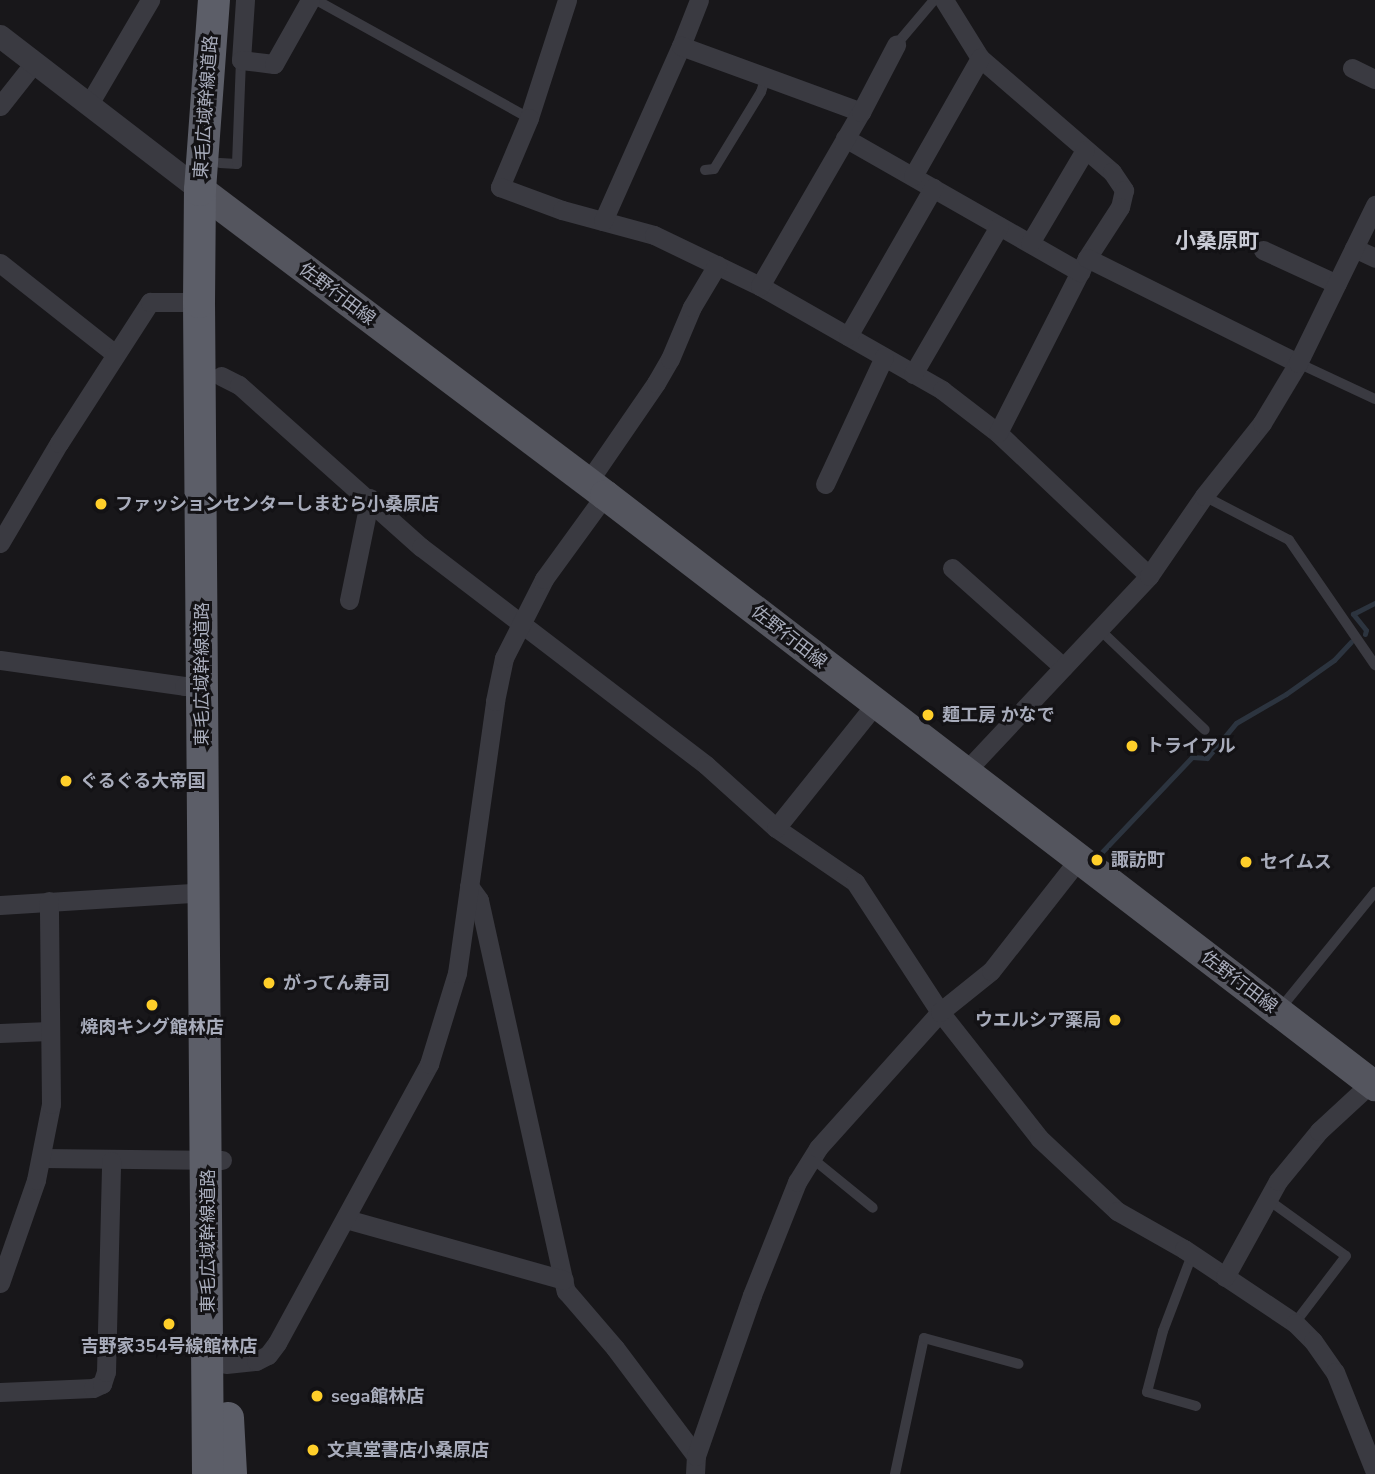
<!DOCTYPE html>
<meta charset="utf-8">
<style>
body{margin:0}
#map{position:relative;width:1375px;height:1474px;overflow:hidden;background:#18171a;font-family:"Nunito Sans","Noto Sans JP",sans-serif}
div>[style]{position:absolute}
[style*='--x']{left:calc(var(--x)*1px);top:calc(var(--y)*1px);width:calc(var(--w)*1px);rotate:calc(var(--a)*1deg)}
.stream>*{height:5px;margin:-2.5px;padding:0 2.5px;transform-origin:2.5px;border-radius:2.5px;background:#2c343f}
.service>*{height:10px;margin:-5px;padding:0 5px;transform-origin:5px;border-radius:5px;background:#3a3a41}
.minor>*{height:19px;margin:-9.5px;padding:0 9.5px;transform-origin:9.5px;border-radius:9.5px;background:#3a3a41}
.tertiary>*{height:23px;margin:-11.5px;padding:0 11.5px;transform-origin:11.5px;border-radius:11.5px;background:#3a3a41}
.primary>*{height:30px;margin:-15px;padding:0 15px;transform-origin:15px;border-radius:15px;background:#54555e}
.trunk>*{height:32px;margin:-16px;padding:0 16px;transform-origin:16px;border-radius:16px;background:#5c5e68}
.dots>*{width:19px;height:19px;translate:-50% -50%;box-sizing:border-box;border:4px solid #131215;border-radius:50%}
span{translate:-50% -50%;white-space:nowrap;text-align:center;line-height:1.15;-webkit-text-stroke:6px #131215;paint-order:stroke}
.street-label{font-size:18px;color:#a8acbb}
.poi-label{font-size:18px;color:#a8acbb;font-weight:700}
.left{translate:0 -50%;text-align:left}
.right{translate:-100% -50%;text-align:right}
.quarter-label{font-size:21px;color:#caccd6;font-weight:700}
</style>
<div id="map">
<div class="stream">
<div style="--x:1365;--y:634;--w:4;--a:-76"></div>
<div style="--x:1366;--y:630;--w:21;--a:-129"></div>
<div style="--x:1353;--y:614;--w:25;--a:-27"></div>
<div style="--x:1100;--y:854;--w:134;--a:-46.5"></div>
<div style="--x:1192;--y:757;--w:15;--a:4"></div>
<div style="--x:1207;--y:758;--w:45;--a:-50.4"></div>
<div style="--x:1236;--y:723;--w:58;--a:-30.1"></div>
<div style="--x:1286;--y:694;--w:59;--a:-35.3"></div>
<div style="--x:1334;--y:660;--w:25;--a:-47"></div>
</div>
<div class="service">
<div style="--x:316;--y:0;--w:244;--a:29"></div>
<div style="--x:896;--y:45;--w:59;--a:-49.8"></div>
<div style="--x:220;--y:163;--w:17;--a:3"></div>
<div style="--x:237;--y:164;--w:104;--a:-87.8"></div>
<div style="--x:705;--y:170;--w:9;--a:-6"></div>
<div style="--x:714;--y:169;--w:90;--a:-58.6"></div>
<div style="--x:761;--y:92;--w:16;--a:-72"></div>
<div style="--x:1298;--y:363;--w:85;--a:25.1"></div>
<div style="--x:1204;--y:496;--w:96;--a:27.4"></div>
<div style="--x:1289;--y:540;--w:152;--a:55.5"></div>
<div style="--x:1099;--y:629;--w:146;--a:43.6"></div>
<div style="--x:1280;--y:1009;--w:151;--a:-50.9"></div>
<div style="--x:813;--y:1159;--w:77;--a:39.2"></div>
<div style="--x:1267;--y:1199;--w:97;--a:35.8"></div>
<div style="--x:1346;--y:1256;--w:84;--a:127.3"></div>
<div style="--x:1192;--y:1255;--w:81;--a:110.9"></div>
<div style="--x:1163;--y:1331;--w:63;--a:104.7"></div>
<div style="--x:1147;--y:1392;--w:51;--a:15.9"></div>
<div style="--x:895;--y:1474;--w:139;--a:-78"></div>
<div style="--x:924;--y:1338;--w:98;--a:15.3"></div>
</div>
<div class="minor">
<div style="--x:245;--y:0;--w:60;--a:93.8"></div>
<div style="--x:241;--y:60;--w:33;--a:7"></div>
<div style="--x:274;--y:64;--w:73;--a:-60.6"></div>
<div style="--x:567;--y:0;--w:124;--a:107.9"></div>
<div style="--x:529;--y:118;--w:75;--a:112.8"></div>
<div style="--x:500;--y:187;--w:66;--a:20.4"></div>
<div style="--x:562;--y:210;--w:95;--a:15.2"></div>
<div style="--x:654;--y:235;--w:118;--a:25.7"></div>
<div style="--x:760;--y:286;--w:210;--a:29.7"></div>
<div style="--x:942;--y:390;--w:71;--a:37.5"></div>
<div style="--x:998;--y:433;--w:208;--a:43.4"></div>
<div style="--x:944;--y:0;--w:68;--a:58.2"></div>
<div style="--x:980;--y:58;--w:174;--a:40.8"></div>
<div style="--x:1112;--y:172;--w:22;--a:56"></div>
<div style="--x:1124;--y:190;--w:17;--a:103"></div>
<div style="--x:1120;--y:207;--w:61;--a:122.9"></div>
<div style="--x:1087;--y:258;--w:196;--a:117"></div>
<div style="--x:681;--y:46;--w:49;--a:-68.6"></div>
<div style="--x:1352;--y:68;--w:25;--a:26"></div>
<div style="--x:89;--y:104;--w:121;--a:-59.6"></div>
<div style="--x:0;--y:106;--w:55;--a:-51.7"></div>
<div style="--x:845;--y:138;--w:271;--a:29.7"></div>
<div style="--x:913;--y:176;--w:136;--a:-60.4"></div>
<div style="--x:603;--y:221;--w:192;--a:-66"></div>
<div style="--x:681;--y:46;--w:192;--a:20.1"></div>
<div style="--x:1030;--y:243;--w:108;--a:-59.4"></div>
<div style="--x:1354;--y:248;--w:23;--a:25"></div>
<div style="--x:1263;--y:250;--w:81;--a:24.7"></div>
<div style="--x:1087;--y:258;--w:236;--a:26.5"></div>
<div style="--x:0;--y:263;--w:145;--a:38.3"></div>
<div style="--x:760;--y:286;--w:201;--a:-59.9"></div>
<div style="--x:861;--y:112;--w:76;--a:-62.4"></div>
<div style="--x:848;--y:336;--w:171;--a:-60.1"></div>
<div style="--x:913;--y:374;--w:171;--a:-59.8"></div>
<div style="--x:221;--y:376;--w:20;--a:27"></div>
<div style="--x:239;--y:385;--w:244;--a:41.7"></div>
<div style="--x:421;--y:547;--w:359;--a:37.4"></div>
<div style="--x:706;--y:765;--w:94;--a:42"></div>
<div style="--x:776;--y:828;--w:96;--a:34.4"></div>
<div style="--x:855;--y:882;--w:155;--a:56.8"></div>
<div style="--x:940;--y:1012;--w:160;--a:51.8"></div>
<div style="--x:1039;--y:1138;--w:107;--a:43.1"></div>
<div style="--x:1117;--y:1211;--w:77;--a:29.6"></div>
<div style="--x:1184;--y:1249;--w:133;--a:33.7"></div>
<div style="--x:1295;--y:1323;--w:25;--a:45"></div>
<div style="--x:1313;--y:1341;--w:38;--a:55"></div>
<div style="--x:1335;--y:1372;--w:108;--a:68.2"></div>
<div style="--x:588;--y:482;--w:120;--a:-55.5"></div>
<div style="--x:656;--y:383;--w:28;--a:-60"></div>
<div style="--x:670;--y:359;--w:56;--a:-67.1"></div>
<div style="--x:692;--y:307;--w:49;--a:-59.2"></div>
<div style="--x:825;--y:484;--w:140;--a:-65.1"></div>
<div style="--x:0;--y:543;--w:116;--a:-59.5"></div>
<div style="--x:59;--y:443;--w:168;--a:-57.2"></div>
<div style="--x:150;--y:302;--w:49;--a:0"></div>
<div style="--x:952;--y:568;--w:149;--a:41.7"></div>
<div style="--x:349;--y:600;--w:104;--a:-78.4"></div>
<div style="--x:0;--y:660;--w:186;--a:8"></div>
<div style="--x:184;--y:686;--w:18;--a:-3"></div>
<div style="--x:965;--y:772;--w:269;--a:-46.8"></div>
<div style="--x:1149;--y:576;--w:97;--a:-55.5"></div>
<div style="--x:1204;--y:496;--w:93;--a:-51.5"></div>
<div style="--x:1262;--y:423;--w:70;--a:-59"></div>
<div style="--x:1298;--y:363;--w:176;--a:-64"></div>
<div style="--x:776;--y:828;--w:160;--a:-51.3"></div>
<div style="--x:469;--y:886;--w:17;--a:54"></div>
<div style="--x:479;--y:900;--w:401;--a:77.5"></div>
<div style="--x:566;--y:1291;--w:75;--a:49.3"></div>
<div style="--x:615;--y:1348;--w:135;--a:53.1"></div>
<div style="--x:0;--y:905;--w:204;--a:-3.6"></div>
<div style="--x:0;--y:1033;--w:49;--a:-2.3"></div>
<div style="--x:42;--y:1158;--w:180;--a:0.6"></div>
<div style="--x:346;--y:1219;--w:226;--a:15.6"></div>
<div style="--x:1225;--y:1277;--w:110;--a:-61.1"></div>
<div style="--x:1278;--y:1181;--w:65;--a:-50.6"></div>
<div style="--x:1319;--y:1131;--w:71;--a:-42.7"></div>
<div style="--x:0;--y:1283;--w:109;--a:-70.7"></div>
<div style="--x:36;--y:1180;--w:77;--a:-78.8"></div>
<div style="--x:51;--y:1104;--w:203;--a:-90.6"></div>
<div style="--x:226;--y:1364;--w:30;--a:-6"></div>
<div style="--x:256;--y:1361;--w:13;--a:-27"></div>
<div style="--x:268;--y:1355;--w:15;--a:-53"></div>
<div style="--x:277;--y:1343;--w:318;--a:-61.4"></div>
<div style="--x:429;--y:1064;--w:95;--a:-72.9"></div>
<div style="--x:457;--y:973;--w:275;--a:-82"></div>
<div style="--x:495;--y:701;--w:44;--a:-78.2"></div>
<div style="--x:504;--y:658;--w:89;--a:-63.1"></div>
<div style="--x:544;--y:579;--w:104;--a:-54"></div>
<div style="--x:0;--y:1392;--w:93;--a:-2.5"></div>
<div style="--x:93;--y:1388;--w:10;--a:-24"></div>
<div style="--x:102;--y:1384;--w:13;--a:-72"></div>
<div style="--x:106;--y:1372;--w:211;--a:-88.6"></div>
<div style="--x:695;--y:1474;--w:18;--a:-87"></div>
<div style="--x:696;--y:1456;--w:170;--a:-70.8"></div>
<div style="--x:752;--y:1295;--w:122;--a:-68.3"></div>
<div style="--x:797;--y:1182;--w:40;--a:-58"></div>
<div style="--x:818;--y:1148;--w:183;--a:-48.1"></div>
<div style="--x:940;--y:1012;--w:65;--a:-38.8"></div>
<div style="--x:991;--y:971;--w:141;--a:-51.9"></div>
</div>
<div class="tertiary">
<div style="--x:0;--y:36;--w:252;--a:37.6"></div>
</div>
<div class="primary">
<div style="--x:200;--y:190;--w:507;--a:36.98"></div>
<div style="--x:605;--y:495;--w:971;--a:37.51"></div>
</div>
<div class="trunk">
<div style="--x:228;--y:1418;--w:56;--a:86.9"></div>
<div style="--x:208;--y:1474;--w:1172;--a:-90.44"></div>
<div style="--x:199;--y:302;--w:112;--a:-89.5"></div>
<div style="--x:200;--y:190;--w:191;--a:-85.8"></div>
</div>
<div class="dots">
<div style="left:101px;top:504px;background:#ffcf2a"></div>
<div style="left:928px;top:715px;background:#ffcf2a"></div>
<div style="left:1132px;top:746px;background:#ffcf2a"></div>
<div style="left:66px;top:781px;background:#ffcf2a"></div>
<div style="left:1097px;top:860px;background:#ffcf2a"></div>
<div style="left:1246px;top:862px;background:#ffcf2a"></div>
<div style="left:269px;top:983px;background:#ffcf2a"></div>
<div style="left:152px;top:1005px;background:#ffcf2a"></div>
<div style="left:1115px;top:1020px;background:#ffcf2a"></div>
<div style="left:169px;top:1324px;background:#ffcf2a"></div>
<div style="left:317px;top:1396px;background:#ffcf2a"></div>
<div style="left:313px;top:1450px;background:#ffcf2a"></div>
</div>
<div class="street-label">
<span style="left:206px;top:107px;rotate:-86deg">東毛広域幹線道路</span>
<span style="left:337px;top:294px;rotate:37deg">佐野行田線</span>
<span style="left:789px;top:637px;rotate:38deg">佐野行田線</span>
<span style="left:202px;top:674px;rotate:-90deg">東毛広域幹線道路</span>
<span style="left:1239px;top:982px;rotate:37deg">佐野行田線</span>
<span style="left:208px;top:1241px;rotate:-90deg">東毛広域幹線道路</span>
</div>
<div class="poi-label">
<span class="left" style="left:115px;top:504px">ファッションセンターしまむら小桑原店</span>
<span class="left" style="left:942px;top:715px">麺工房 かなで</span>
<span class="left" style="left:1146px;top:746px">トライアル</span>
<span class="left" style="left:80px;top:781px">ぐるぐる大帝国</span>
<span class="left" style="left:1111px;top:860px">諏訪町</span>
<span class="left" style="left:1260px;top:862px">セイムス</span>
<span class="left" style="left:283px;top:983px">がってん寿司</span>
<span class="right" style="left:1101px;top:1020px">ウエルシア薬局</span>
<span style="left:152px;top:1027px">焼肉キング館林店</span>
<span style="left:169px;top:1346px">吉野家354号線館林店</span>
<span class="left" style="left:331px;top:1396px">sega館林店</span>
<span class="left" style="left:327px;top:1450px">文真堂書店小桑原店</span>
</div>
<div class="quarter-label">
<span style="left:1217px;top:241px">小桑原町</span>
</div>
</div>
